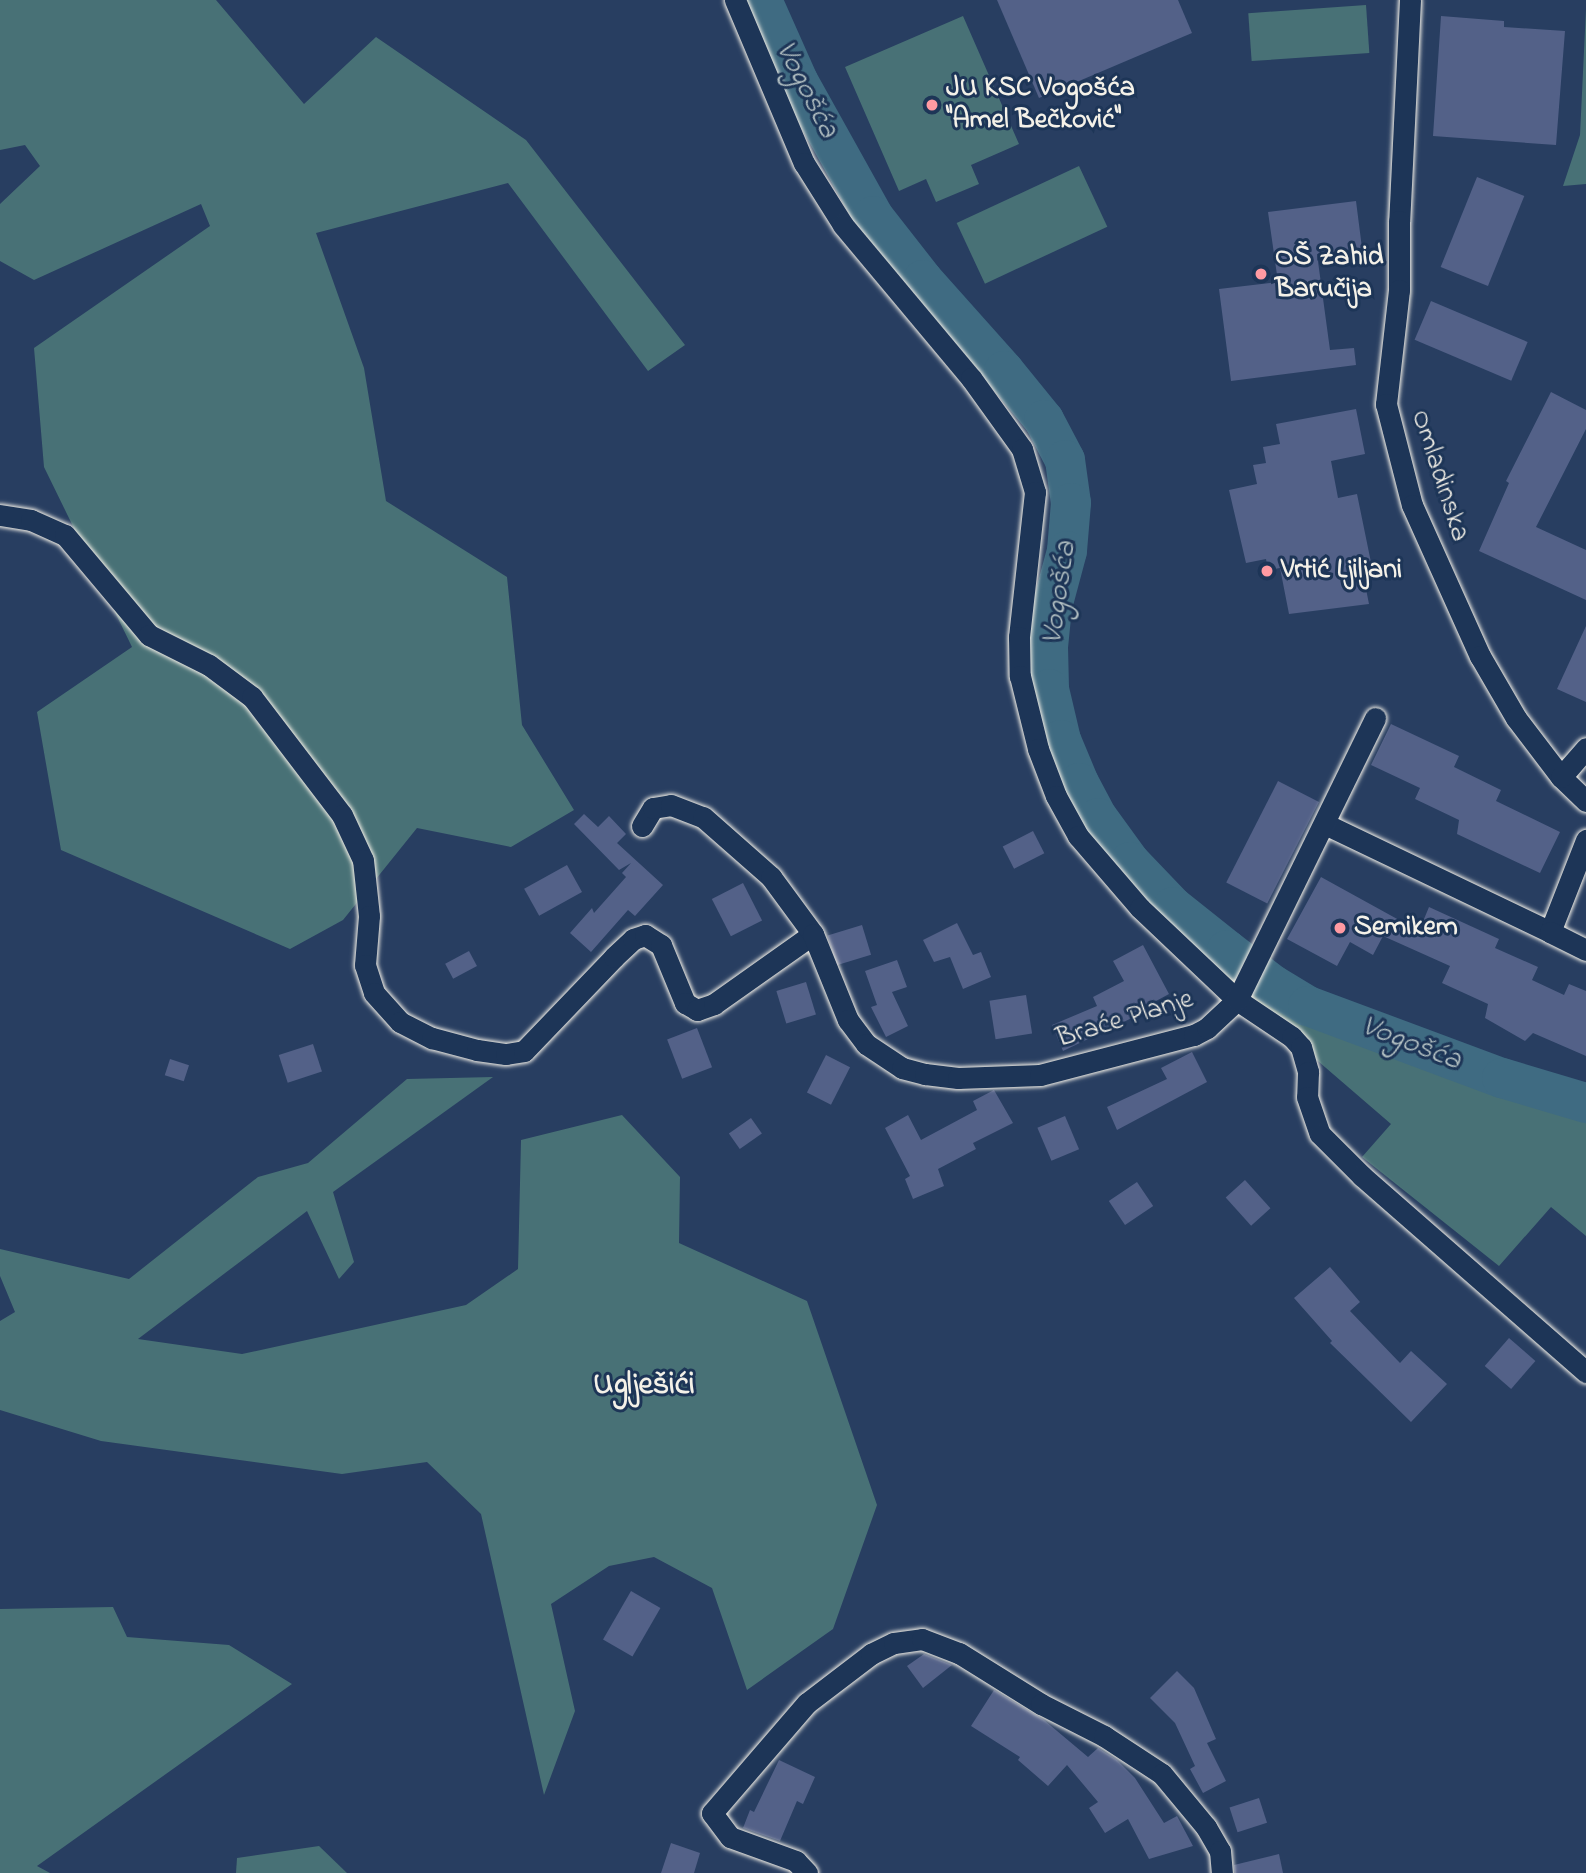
<!DOCTYPE html>
<meta charset="utf-8">
<style>
body{margin:0}
#map{position:relative;width:1586px;height:1873px;overflow:hidden;background:#283e61;font-family:"Indie Flower",sans-serif}
div>[style]{position:absolute}
[style*='--x']{left:calc(var(--x)*1px);top:calc(var(--y)*1px);width:calc(var(--w)*1px);rotate:calc(var(--a)*1deg)}
.green>*{inset:0;background:#487176;transform-origin:0 0}
.river>*{height:40px;margin:-20px;padding:0 20px;transform-origin:20px;border-radius:20px;background:#3f6b82}
.building>*{inset:0;background:#536188;transform-origin:0 0}
.roads{filter:drop-shadow(0 0 2px #f4f1e8) drop-shadow(0 0 2px #f4f1e8)}
.street>*{height:21px;margin:-10.5px;padding:0 10.5px;transform-origin:10.5px;border-radius:10.5px;background:#1d3557}
.dots>*{width:19px;height:19px;translate:-50% -50%;box-sizing:border-box;border:4px solid #1d3557;border-radius:50%}
span{translate:-50% -50%;white-space:nowrap;text-align:center;line-height:1.15;-webkit-text-stroke:6px #1d3557;paint-order:stroke}
.poi-label{font-size:28px;color:#f4f1e8;font-weight:700}
.left{translate:0 -50%;text-align:left}
.street-label{font-size:28px;color:#f4f1e8}
.water-label{font-size:30px;color:#b5c2c4;font-style:italic}
.quarter-label{font-size:32px;color:#f4f1e8;font-weight:700}
</style>
<div id="map">
<div class="green">
<div style="clip-path:polygon(0 0,216px 0,304px 104px,376px 37px,526px 140px,685px 345px,648px 371px,508px 183px,316px 233px,364px 368px,386px 501px,507px 577px,522px 725px,574px 810px,511px 847px,417px 828px,343px 920px,290px 949px,61px 850px,37px 712px,132px 647px,44px 467px,34px 348px,210px 226px,201px 204px,34px 280px,0 261px,0 204px,40px 166px,25px 145px,0 150px)"></div>
<div style="left:1366px;top:5px;width:48px;height:118px;rotate:86deg"></div>
<div style="clip-path:polygon(1586px 9px,1586px 184px,1563px 186px,1580px 135px)"></div>
<div style="clip-path:polygon(963px 16px,1019px 144px,971px 165px,979px 184px,936px 202px,926px 179px,899px 191px,845px 67px)"></div>
<div style="left:1079px;top:166px;width:67px;height:135px;rotate:65deg"></div>
<div style="clip-path:polygon(1079px 783px,1098px 818px,1130px 862px,1173px 907px,1273px 985px,1308px 1006px,1502px 1078px,1586px 1103px,1586px 1236px,1551px 1207px,1499px 1266px,1362px 1157px,1391px 1124px,1140px 908px,1056px 796px)"></div>
<div style="clip-path:polygon(493px 1077px,333px 1192px,354px 1262px,339px 1279px,307px 1211px,138px 1339px,242px 1354px,466px 1305px,518px 1269px,521px 1140px,622px 1115px,680px 1177px,679px 1243px,807px 1301px,877px 1505px,833px 1629px,747px 1690px,712px 1588px,654px 1557px,609px 1566px,551px 1604px,575px 1711px,544px 1795px,481px 1514px,427px 1462px,342px 1474px,101px 1441px,0 1410px,0 1321px,15px 1312px,0 1276px,0 1249px,129px 1279px,258px 1177px,308px 1163px,407px 1079px)"></div>
<div style="clip-path:polygon(113px 1607px,127px 1637px,229px 1645px,292px 1684px,37px 1866px,50px 1873px,0 1873px,0 1609px)"></div>
<div style="clip-path:polygon(319px 1846px,347px 1873px,236px 1873px,237px 1858px)"></div>
</div>
<div class="river">
<div style="--x:762;--y:0;--w:89;--a:66"></div>
<div style="--x:798;--y:81;--w:154;--a:60.9"></div>
<div style="--x:873;--y:216;--w:81;--a:52"></div>
<div style="--x:923;--y:280;--w:122;--a:48.3"></div>
<div style="--x:1004;--y:371;--w:63;--a:50.8"></div>
<div style="--x:1044;--y:420;--w:45;--a:62.3"></div>
<div style="--x:1065;--y:460;--w:43;--a:82.1"></div>
<div style="--x:1071;--y:503;--w:48;--a:94.8"></div>
<div style="--x:1067;--y:551;--w:58;--a:105"></div>
<div style="--x:1052;--y:607;--w:40;--a:95.7"></div>
<div style="--x:1048;--y:647;--w:42;--a:88.6"></div>
<div style="--x:1049;--y:689;--w:52;--a:76.8"></div>
<div style="--x:1061;--y:740;--w:47;--a:67.3"></div>
<div style="--x:1079;--y:783;--w:40;--a:62"></div>
<div style="--x:1098;--y:818;--w:54;--a:54"></div>
<div style="--x:1130;--y:862;--w:62;--a:46.3"></div>
<div style="--x:1173;--y:907;--w:69;--a:38.5"></div>
<div style="--x:1227;--y:950;--w:58;--a:37.3"></div>
<div style="--x:1273;--y:985;--w:41;--a:31"></div>
<div style="--x:1308;--y:1006;--w:207;--a:20.4"></div>
<div style="--x:1502;--y:1078;--w:88;--a:16.6"></div>
</div>
<div class="building">
<div style="clip-path:polygon(997px 0,1178px 0,1192px 33px,1039px 98px)"></div>
<div style="clip-path:polygon(1441px 16px,1504px 21px,1504px 27px,1565px 31px,1556px 145px,1433px 136px)"></div>
<div style="left:1477px;top:177px;width:51px;height:97px;rotate:22deg"></div>
<div style="clip-path:polygon(1356px 201px,1362px 248px,1317px 254px,1330px 350px,1354px 348px,1356px 365px,1231px 381px,1219px 289px,1278px 282px,1268px 212px)"></div>
<div style="left:1431px;top:301px;width:105px;height:42px;rotate:23deg"></div>
<div style="clip-path:polygon(1551px 392px,1586px 410px,1586px 429px,1536px 527px,1586px 550px,1586px 600px,1479px 551px,1509px 483px,1506px 481px)"></div>
<div style="clip-path:polygon(1356px 409px,1365px 454px,1331px 461px,1338px 498px,1357px 494px,1374px 577px,1364px 579px,1369px 604px,1289px 614px,1280px 568px,1268px 570px,1266px 559px,1246px 563px,1229px 490px,1257px 484px,1253px 465px,1266px 463px,1263px 447px,1280px 444px,1276px 424px)"></div>
<div style="clip-path:polygon(1586px 626px,1586px 702px,1557px 689px)"></div>
<div style="clip-path:polygon(1391px 724px,1459px 756px,1454px 767px,1501px 790px,1496px 801px,1560px 832px,1540px 873px,1457px 834px,1459px 820px,1415px 799px,1420px 788px,1371px 765px)"></div>
<div style="left:1278px;top:781px;width:46px;height:114px;rotate:27deg"></div>
<div style="clip-path:polygon(584px 814px,598px 827px,609px 816px,626px 834px,617px 843px,663px 885px,635px 916px,628px 910px,591px 952px,570px 933px,592px 908px,594px 913px,626px 877px,622px 873px,631px 863px,619px 870px,574px 824px)"></div>
<div style="left:1033px;top:831px;width:25px;height:34px;rotate:63deg"></div>
<div style="left:567px;top:865px;width:31px;height:49px;rotate:61deg"></div>
<div style="clip-path:polygon(1321px 877px,1419px 931px,1429px 907px,1499px 939px,1495px 948px,1538px 967px,1532px 980px,1564px 995px,1569px 984px,1586px 991px,1586px 1056px,1533px 1033px,1525px 1041px,1485px 1018px,1488px 1004px,1442px 983px,1450px 966px,1383px 936px,1373px 955px,1350px 942px,1337px 966px,1287px 939px)"></div>
<div style="left:743px;top:883px;width:42px;height:35px;rotate:63deg"></div>
<div style="clip-path:polygon(957px 923px,973px 955px,981px 952px,991px 977px,963px 989px,950px 957px,934px 962px,923px 940px)"></div>
<div style="left:862px;top:925px;width:31px;height:36px;rotate:73deg"></div>
<div style="clip-path:polygon(1143px 945px,1169px 994px,1132px 1014px,1134px 1017px,1063px 1051px,1052px 1025px,1097px 1006px,1093px 997px,1124px 981px,1113px 961px)"></div>
<div style="left:469px;top:951px;width:17px;height:27px;rotate:62deg"></div>
<div style="clip-path:polygon(897px 960px,907px 987px,892px 992px,908px 1026px,886px 1037px,871px 1007px,877px 1005px,865px 971px)"></div>
<div style="left:806px;top:982px;width:34px;height:31px;rotate:73deg"></div>
<div style="left:1026px;top:995px;width:39px;height:37px;rotate:81deg"></div>
<div style="left:697px;top:1028px;width:42px;height:32px;rotate:69deg"></div>
<div style="left:313px;top:1044px;width:29px;height:36px;rotate:72deg"></div>
<div style="clip-path:polygon(1192px 1052px,1207px 1082px,1117px 1130px,1107px 1107px,1167px 1079px,1161px 1068px)"></div>
<div style="left:826px;top:1055px;width:27px;height:42px;rotate:27deg"></div>
<div style="left:170px;top:1059px;width:20px;height:17px;rotate:18deg"></div>
<div style="clip-path:polygon(994px 1090px,1013px 1123px,973px 1143px,976px 1149px,938px 1169px,944px 1186px,913px 1199px,905px 1179px,910px 1176px,885px 1128px,908px 1115px,921px 1140px,977px 1110px,973px 1101px)"></div>
<div style="left:1065px;top:1116px;width:36px;height:30px;rotate:67deg"></div>
<div style="left:751px;top:1118px;width:19px;height:27px;rotate:55deg"></div>
<div style="left:1245px;top:1180px;width:38px;height:26px;rotate:48deg"></div>
<div style="left:1137px;top:1182px;width:29px;height:34px;rotate:56deg"></div>
<div style="clip-path:polygon(1330px 1267px,1360px 1302px,1350px 1311px,1400px 1363px,1411px 1351px,1447px 1384px,1411px 1422px,1330px 1343px,1332px 1341px,1294px 1298px)"></div>
<div style="left:1509px;top:1338px;width:35px;height:37px;rotate:41deg"></div>
<div style="left:631px;top:1591px;width:34px;height:56px;rotate:30deg"></div>
<div style="clip-path:polygon(924px 1654px,952px 1665px,923px 1688px,907px 1666px)"></div>
<div style="clip-path:polygon(1177px 1671px,1194px 1688px,1216px 1739px,1207px 1743px,1226px 1781px,1203px 1793px,1190px 1769px,1195px 1766px,1175px 1723px,1150px 1698px)"></div>
<div style="clip-path:polygon(994px 1690px,1044px 1720px,1088px 1757px,1098px 1748px,1117px 1760px,1135px 1778px,1164px 1823px,1177px 1816px,1193px 1846px,1149px 1859px,1128px 1819px,1105px 1833px,1089px 1808px,1098px 1802px,1067px 1765px,1048px 1786px,1018px 1760px,1020px 1757px,971px 1726px)"></div>
<div style="clip-path:polygon(779px 1760px,815px 1777px,803px 1804px,797px 1801px,780px 1841px,743px 1828px,750px 1810px,754px 1812px)"></div>
<div style="left:1259px;top:1798px;width:26px;height:31px;rotate:72deg"></div>
<div style="clip-path:polygon(671px 1843px,700px 1853px,694px 1873px,661px 1873px)"></div>
<div style="clip-path:polygon(1279px 1854px,1283px 1873px,1235px 1873px,1234px 1865px)"></div>
</div>
<div class="roads">
<div class="street">
<div style="--x:735;--y:0;--w:177;--a:67.1"></div>
<div style="--x:804;--y:163;--w:73;--a:57.8"></div>
<div style="--x:843;--y:225;--w:199;--a:50.1"></div>
<div style="--x:971;--y:378;--w:87;--a:54.3"></div>
<div style="--x:1022;--y:449;--w:45;--a:73.2"></div>
<div style="--x:1035;--y:492;--w:146;--a:96.3"></div>
<div style="--x:1019;--y:637;--w:39;--a:89"></div>
<div style="--x:1020;--y:676;--w:75;--a:76.1"></div>
<div style="--x:1038;--y:749;--w:50;--a:69"></div>
<div style="--x:1056;--y:796;--w:46;--a:61.2"></div>
<div style="--x:1078;--y:836;--w:95;--a:49.3"></div>
<div style="--x:1140;--y:908;--w:134;--a:43.5"></div>
<div style="--x:1237;--y:1000;--w:66;--a:33.9"></div>
<div style="--x:1292;--y:1037;--w:13;--a:48"></div>
<div style="--x:1301;--y:1047;--w:26;--a:74"></div>
<div style="--x:1308;--y:1072;--w:25;--a:92"></div>
<div style="--x:1307;--y:1097;--w:39;--a:71"></div>
<div style="--x:1320;--y:1134;--w:59;--a:45"></div>
<div style="--x:1362;--y:1176;--w:298;--a:41.2"></div>
<div style="--x:1410;--y:0;--w:221;--a:92.8"></div>
<div style="--x:1399;--y:221;--w:69;--a:90"></div>
<div style="--x:1399;--y:290;--w:115;--a:96.5"></div>
<div style="--x:1386;--y:404;--w:104;--a:75.6"></div>
<div style="--x:1412;--y:505;--w:166;--a:65.8"></div>
<div style="--x:1480;--y:656;--w:72;--a:59.9"></div>
<div style="--x:1516;--y:718;--w:74;--a:52.7"></div>
<div style="--x:1561;--y:777;--w:35;--a:44"></div>
<div style="--x:0;--y:515;--w:31;--a:9"></div>
<div style="--x:31;--y:520;--w:37;--a:24"></div>
<div style="--x:65;--y:535;--w:131;--a:50"></div>
<div style="--x:149;--y:635;--w:67;--a:26.6"></div>
<div style="--x:209;--y:665;--w:54;--a:36.7"></div>
<div style="--x:252;--y:697;--w:148;--a:52.7"></div>
<div style="--x:342;--y:815;--w:50;--a:65"></div>
<div style="--x:363;--y:860;--w:56;--a:83.9"></div>
<div style="--x:369;--y:916;--w:49;--a:94.7"></div>
<div style="--x:365;--y:965;--w:29;--a:72"></div>
<div style="--x:374;--y:993;--w:39;--a:48"></div>
<div style="--x:400;--y:1022;--w:36;--a:27"></div>
<div style="--x:432;--y:1038;--w:47;--a:14.9"></div>
<div style="--x:477;--y:1050;--w:29;--a:8"></div>
<div style="--x:506;--y:1054;--w:18;--a:-9"></div>
<div style="--x:524;--y:1051;--w:130;--a:-46.2"></div>
<div style="--x:614;--y:957;--w:26;--a:-43"></div>
<div style="--x:633;--y:939;--w:13;--a:-18"></div>
<div style="--x:645;--y:935;--w:19;--a:32"></div>
<div style="--x:661;--y:945;--w:63;--a:67.5"></div>
<div style="--x:685;--y:1003;--w:14;--a:30"></div>
<div style="--x:697;--y:1010;--w:18;--a:-19"></div>
<div style="--x:714;--y:1004;--w:121;--a:-35.3"></div>
<div style="--x:1561;--y:777;--w:38;--a:-49"></div>
<div style="--x:1325;--y:824;--w:250;--a:25.6"></div>
<div style="--x:1550;--y:932;--w:99;--a:-68.6"></div>
<div style="--x:642;--y:826;--w:21;--a:-59"></div>
<div style="--x:653;--y:808;--w:18;--a:-9"></div>
<div style="--x:671;--y:805;--w:34;--a:21"></div>
<div style="--x:703;--y:817;--w:91;--a:41.4"></div>
<div style="--x:771;--y:877;--w:71;--a:53.6"></div>
<div style="--x:813;--y:934;--w:93;--a:67.9"></div>
<div style="--x:848;--y:1020;--w:30;--a:53"></div>
<div style="--x:866;--y:1044;--w:43;--a:33.7"></div>
<div style="--x:902;--y:1068;--w:24;--a:15"></div>
<div style="--x:925;--y:1074;--w:33;--a:7"></div>
<div style="--x:958;--y:1078;--w:82;--a:-2.1"></div>
<div style="--x:1040;--y:1075;--w:159;--a:-14.6"></div>
<div style="--x:1194;--y:1035;--w:15;--a:-28"></div>
<div style="--x:1207;--y:1028;--w:41;--a:-43"></div>
<div style="--x:1237;--y:1000;--w:314;--a:-63.9"></div>
<div style="--x:1550;--y:932;--w:40;--a:26.6"></div>
<div style="--x:807;--y:1873;--w:16;--a:-133"></div>
<div style="--x:796;--y:1861;--w:70;--a:-160"></div>
<div style="--x:730;--y:1837;--w:30;--a:-127"></div>
<div style="--x:712;--y:1813;--w:145;--a:-49.2"></div>
<div style="--x:807;--y:1703;--w:81;--a:-37.4"></div>
<div style="--x:871;--y:1654;--w:25;--a:-26"></div>
<div style="--x:894;--y:1643;--w:28;--a:-8"></div>
<div style="--x:922;--y:1639;--w:40;--a:21"></div>
<div style="--x:959;--y:1653;--w:97;--a:31.9"></div>
<div style="--x:1041;--y:1704;--w:71;--a:26.9"></div>
<div style="--x:1104;--y:1736;--w:69;--a:33.2"></div>
<div style="--x:1162;--y:1774;--w:69;--a:50.3"></div>
<div style="--x:1206;--y:1827;--w:28;--a:60"></div>
<div style="--x:1220;--y:1851;--w:22;--a:85"></div>
</div>
</div>
<div class="dots">
<div style="left:932px;top:105px;background:#ff9aa2"></div>
<div style="left:1261px;top:274px;background:#ff9aa2"></div>
<div style="left:1267px;top:571px;background:#ff9aa2"></div>
<div style="left:1340px;top:928px;background:#ff9aa2"></div>
</div>
<div class="poi-label">
<span class="left" style="left:946px;top:105px">JU KSC Vogošća<br>"Amel Bečković"</span>
<span class="left" style="left:1275px;top:274px">OŠ Zahid<br>Baručija</span>
<span class="left" style="left:1281px;top:571px">Vrtić Ljiljani</span>
<span class="left" style="left:1354px;top:928px">Semikem</span>
</div>
<div class="street-label">
<span style="left:1439px;top:476px;rotate:72deg">Omladinska</span>
<span style="left:1125px;top:1020px;rotate:-17deg">Braće Planje</span>
</div>
<div class="water-label">
<span style="left:806px;top:90px;rotate:63deg">Vogošća</span>
<span style="left:1060px;top:593px;rotate:-82deg">Vogošća</span>
<span style="left:1411px;top:1044px;rotate:21deg">Vogošća</span>
</div>
<div class="quarter-label">
<span style="left:644px;top:1386px">Uglješići</span>
</div>
</div>
